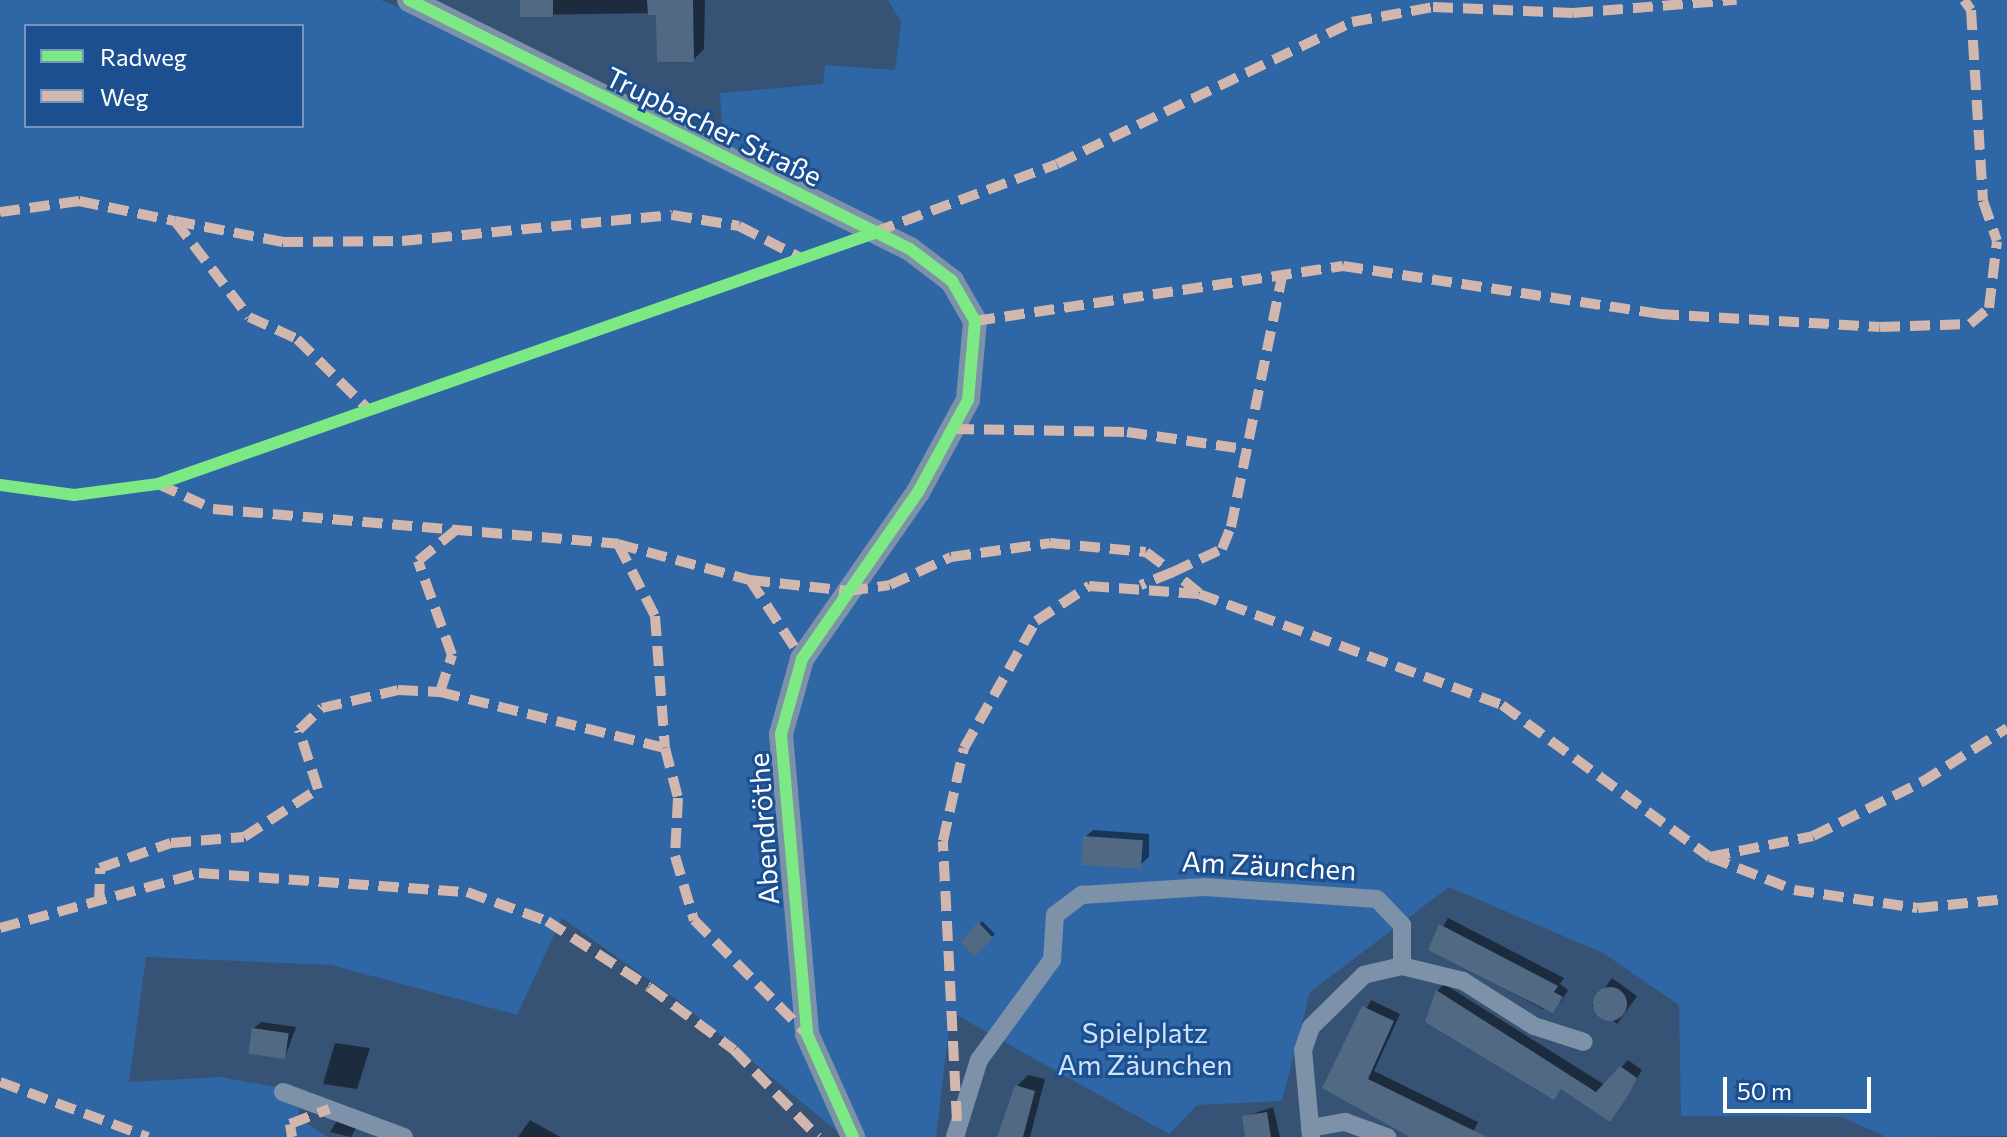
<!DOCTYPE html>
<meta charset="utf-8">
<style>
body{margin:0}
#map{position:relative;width:2007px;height:1137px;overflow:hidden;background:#365274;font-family:Commissioner,sans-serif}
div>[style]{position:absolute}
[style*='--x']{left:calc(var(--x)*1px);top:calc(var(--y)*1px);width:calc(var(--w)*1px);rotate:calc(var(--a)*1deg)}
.green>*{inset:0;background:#2f66a5}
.shadow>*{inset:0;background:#0007;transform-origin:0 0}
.building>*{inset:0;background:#526984;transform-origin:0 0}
.round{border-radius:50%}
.minor>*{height:18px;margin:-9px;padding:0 9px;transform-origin:9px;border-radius:9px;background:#7d92a8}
.tertiary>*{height:24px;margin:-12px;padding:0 12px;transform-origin:12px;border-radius:12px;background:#7d92a8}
.quiet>*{height:10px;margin-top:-5px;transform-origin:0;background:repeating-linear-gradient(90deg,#d1b7ad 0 20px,transparent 0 30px)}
.cycleway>*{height:12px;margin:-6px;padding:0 6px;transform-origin:6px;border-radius:6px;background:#7ce984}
span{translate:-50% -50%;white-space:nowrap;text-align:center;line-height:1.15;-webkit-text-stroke:6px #1b4f8f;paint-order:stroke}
.street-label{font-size:28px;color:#fff}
.park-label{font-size:28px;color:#cfe3fa}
.legend{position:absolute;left:24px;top:24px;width:280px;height:104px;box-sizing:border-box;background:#1b4f8f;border:2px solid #7695bc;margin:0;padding:10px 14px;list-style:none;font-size:24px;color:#fff}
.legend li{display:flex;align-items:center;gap:16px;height:40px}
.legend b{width:40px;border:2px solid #7695bc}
.scale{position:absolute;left:1723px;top:1077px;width:148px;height:36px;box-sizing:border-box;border:4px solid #fff;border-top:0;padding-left:10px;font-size:24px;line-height:28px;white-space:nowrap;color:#fff;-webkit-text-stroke:6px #1b4f8f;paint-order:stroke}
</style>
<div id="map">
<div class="green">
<div style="clip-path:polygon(evenodd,0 0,381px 0,723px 149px,720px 93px,823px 84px,825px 65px,895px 70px,901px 22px,888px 0,2007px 0,2007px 1136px,1886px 1137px,1842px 1117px,1681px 1116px,1679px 1005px,1603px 953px,1449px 887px,1310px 992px,1282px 1101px,1197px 1105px,1169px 1134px,951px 1012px,936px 1137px,844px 1137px,680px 1002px,562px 918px,517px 1015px,331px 965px,146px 957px,129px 1082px,221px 1077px,302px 1092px,298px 1117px,327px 1137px,0 1137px,0 0,26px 26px,302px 26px,302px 126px,26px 126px,26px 26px)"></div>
</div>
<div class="shadow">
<div style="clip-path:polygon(522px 0,705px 0,704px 49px,693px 60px,658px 13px,522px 15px)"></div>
<div style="clip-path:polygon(1093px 830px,1149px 834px,1149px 857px,1141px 864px,1085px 837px)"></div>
<div style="clip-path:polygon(1448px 918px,1564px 978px,1560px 984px,1568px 990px,1560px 1003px,1543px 1009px,1430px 949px)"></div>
<div style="clip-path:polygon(982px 921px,995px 934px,974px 954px,964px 942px)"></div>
<div style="left:1612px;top:978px;width:31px;height:34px;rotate:36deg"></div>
<div style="clip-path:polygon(1444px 984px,1605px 1085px,1628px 1060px,1642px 1070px,1610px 1120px,1562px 1087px,1554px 1097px,1437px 991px)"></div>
<div style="clip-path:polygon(1371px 1000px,1400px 1014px,1374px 1071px,1478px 1122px,1471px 1137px,1423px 1137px,1325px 1087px)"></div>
<div style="clip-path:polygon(261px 1022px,296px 1027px,285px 1057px,253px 1029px)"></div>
<div style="clip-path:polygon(335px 1043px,370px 1048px,357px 1089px,323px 1084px)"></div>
<div style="clip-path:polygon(1028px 1075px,1045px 1079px,1030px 1137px,1001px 1137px,1017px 1086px)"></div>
<div style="clip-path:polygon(1273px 1107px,1280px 1137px,1247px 1137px,1244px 1117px)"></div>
<div style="clip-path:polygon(530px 1120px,560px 1137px,518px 1137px)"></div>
<div style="clip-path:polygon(337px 1121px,356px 1128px,351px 1137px,330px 1132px)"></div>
</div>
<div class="building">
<div style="left:520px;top:0;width:33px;height:17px"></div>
<div style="clip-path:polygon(647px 0,693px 0,694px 62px,657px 62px,656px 15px,648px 15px)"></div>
<div style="left:1083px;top:836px;width:60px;height:29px;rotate:4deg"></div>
<div style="clip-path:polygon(978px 922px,993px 938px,974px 957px,961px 942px)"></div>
<div style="clip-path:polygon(1439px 924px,1558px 986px,1554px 992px,1563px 997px,1553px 1013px,1428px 950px)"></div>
<div class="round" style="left:1593px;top:987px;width:34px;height:34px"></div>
<div style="clip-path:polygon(1436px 990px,1596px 1092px,1620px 1066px,1637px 1078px,1629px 1094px,1610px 1122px,1561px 1089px,1554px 1100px,1425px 1022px)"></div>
<div style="clip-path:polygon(1362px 1006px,1394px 1021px,1368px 1079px,1487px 1137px,1410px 1137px,1322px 1088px)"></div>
<div style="left:252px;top:1028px;width:37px;height:26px;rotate:8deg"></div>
<div style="clip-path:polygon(1015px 1085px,1035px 1091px,1023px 1137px,997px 1137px)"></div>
<div style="clip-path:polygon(1267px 1112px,1271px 1137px,1245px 1137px,1242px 1116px)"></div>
</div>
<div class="minor">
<div style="--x:1402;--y:966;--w:63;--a:13.8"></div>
<div style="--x:1463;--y:981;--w:84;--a:32.4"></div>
<div style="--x:1534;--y:1026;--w:52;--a:17.7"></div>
<div style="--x:283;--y:1092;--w:129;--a:20.4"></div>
<div style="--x:1310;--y:1128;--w:36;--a:-10"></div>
<div style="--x:1345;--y:1122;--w:45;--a:19.7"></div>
<div style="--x:955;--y:1137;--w:81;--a:-72.7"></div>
<div style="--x:979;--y:1060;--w:124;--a:-53.9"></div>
<div style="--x:1052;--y:960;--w:45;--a:-86.2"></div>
<div style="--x:1055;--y:915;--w:34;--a:-37"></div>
<div style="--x:1082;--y:895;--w:123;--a:-3.7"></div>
<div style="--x:1205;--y:887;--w:172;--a:4"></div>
<div style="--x:1377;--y:899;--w:36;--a:46"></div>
<div style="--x:1402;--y:925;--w:41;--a:90"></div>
<div style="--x:1402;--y:966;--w:39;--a:167"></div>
<div style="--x:1364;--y:975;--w:74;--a:135.5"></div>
<div style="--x:1311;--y:1027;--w:24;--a:109"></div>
<div style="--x:1303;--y:1050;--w:87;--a:84.7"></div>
</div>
<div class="tertiary">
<div style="--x:409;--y:0;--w:559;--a:26.43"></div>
<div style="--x:910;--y:249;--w:53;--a:37.3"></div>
<div style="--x:952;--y:281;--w:46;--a:60.1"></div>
<div style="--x:975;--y:321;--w:79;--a:95.1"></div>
<div style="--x:968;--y:400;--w:105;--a:118.5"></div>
<div style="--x:918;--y:492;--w:203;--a:124.8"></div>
<div style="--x:802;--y:659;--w:78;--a:105.6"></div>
<div style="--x:781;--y:734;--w:301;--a:85"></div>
<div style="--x:807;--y:1034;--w:113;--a:65.9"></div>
</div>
<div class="quiet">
<div style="--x:1964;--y:0;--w:12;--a:55"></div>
<div style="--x:1971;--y:10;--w:191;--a:86.4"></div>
<div style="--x:1983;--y:201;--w:42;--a:70.7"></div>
<div style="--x:0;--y:212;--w:80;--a:-7.9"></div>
<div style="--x:79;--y:201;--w:98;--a:11.8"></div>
<div style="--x:175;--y:221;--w:121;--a:52.4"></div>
<div style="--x:249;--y:317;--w:53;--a:24.6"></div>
<div style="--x:297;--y:339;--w:103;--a:44.6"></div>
<div style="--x:175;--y:221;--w:110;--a:11"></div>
<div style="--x:283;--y:242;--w:119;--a:-0.5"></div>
<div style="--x:402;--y:241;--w:271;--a:-5.5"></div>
<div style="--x:672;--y:215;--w:68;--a:9.3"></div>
<div style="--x:739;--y:226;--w:72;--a:27.3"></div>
<div style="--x:875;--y:232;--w:194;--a:-20.5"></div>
<div style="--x:1057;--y:164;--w:327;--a:-25.7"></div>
<div style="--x:1352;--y:22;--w:82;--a:-10.5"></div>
<div style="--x:1433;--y:7;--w:140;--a:2.5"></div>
<div style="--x:1573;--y:13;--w:164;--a:-4.6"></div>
<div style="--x:975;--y:321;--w:372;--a:-8.5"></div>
<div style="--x:1343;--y:266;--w:320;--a:8.6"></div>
<div style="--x:1659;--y:314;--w:221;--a:3.4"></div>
<div style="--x:1880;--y:327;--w:90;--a:-1.9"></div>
<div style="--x:1970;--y:324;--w:25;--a:-40"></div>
<div style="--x:1989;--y:308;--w:67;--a:-83.2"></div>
<div style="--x:954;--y:429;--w:173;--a:1"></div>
<div style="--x:1127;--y:432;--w:118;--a:8.3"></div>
<div style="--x:158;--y:484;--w:60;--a:24.4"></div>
<div style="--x:213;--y:509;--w:407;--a:4.9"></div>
<div style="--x:618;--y:544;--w:137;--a:15.3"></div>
<div style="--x:750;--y:580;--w:95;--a:56.6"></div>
<div style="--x:618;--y:544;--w:81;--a:62.8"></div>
<div style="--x:655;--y:616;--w:132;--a:85.7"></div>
<div style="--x:665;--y:748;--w:52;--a:75.4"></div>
<div style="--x:678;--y:798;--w:58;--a:93"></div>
<div style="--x:675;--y:856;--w:67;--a:73.5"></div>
<div style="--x:694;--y:920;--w:158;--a:45.3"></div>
<div style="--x:750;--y:580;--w:99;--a:6.4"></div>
<div style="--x:848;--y:591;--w:42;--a:-8.1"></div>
<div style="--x:890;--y:585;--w:67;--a:-24.7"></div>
<div style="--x:951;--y:557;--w:100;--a:-8"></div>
<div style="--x:1050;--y:543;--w:96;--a:5.4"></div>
<div style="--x:1146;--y:552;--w:34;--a:37"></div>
<div style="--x:1173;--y:572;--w:35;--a:158"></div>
<div style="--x:1199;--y:593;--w:33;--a:-141"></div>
<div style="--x:1173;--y:572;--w:54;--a:-25.1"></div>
<div style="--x:1222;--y:549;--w:24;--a:-68"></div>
<div style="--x:1231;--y:527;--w:256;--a:-78.5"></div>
<div style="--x:440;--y:692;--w:39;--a:-72"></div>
<div style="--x:452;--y:655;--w:100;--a:-109.9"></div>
<div style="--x:418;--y:561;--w:50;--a:-39.4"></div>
<div style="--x:1710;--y:857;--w:105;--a:-11.5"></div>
<div style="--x:1813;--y:836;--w:122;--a:-26.4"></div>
<div style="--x:1922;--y:782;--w:101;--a:-32.4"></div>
<div style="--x:99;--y:904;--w:36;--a:-88"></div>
<div style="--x:100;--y:868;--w:75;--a:-19.4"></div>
<div style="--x:171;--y:843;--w:73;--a:-4.7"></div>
<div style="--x:244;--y:837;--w:88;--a:-33"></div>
<div style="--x:318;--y:789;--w:62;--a:-107.9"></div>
<div style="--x:299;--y:730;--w:32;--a:-44"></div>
<div style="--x:322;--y:708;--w:78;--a:-13.3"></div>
<div style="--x:398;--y:690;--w:42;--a:2.7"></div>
<div style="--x:440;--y:692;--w:232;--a:14"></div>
<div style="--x:0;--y:928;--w:206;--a:-15.4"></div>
<div style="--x:199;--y:873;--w:269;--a:4.1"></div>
<div style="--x:467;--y:892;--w:85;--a:19.9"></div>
<div style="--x:547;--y:921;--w:121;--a:32.9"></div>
<div style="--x:649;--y:987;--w:106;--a:36.5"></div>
<div style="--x:734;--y:1050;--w:121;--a:46"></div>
<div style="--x:0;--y:1082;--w:158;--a:20.4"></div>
<div style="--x:957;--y:1121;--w:280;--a:-92.9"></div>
<div style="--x:943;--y:841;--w:95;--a:-77.3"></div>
<div style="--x:964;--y:748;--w:146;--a:-60.4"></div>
<div style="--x:1036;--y:621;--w:64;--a:-33.4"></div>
<div style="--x:1089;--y:586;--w:110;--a:4.2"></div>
<div style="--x:1199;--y:594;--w:323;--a:20.1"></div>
<div style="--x:1502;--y:705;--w:258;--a:36.2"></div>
<div style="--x:1710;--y:857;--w:90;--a:21.4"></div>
<div style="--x:1794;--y:890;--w:125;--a:8.3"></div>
<div style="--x:1918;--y:908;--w:89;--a:-5.8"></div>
<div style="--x:292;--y:1137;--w:13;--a:-99"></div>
<div style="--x:290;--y:1124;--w:42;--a:-21"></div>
</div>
<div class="cycleway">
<div style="--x:409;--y:0;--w:559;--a:26.43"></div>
<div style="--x:910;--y:249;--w:53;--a:37.3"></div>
<div style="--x:952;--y:281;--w:46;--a:60.1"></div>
<div style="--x:975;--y:321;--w:79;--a:95.1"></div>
<div style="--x:968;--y:400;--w:105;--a:118.5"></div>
<div style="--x:918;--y:492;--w:203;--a:124.8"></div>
<div style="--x:802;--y:659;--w:78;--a:105.6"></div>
<div style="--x:781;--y:734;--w:301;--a:85"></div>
<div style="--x:807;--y:1034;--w:113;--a:65.9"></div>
<div style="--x:0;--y:485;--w:75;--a:7.7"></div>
<div style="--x:74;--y:495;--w:85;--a:-7.5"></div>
<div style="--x:158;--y:484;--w:762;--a:-19.31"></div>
</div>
<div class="street-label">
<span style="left:714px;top:126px;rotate:26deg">Trupbacher Straße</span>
<span style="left:763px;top:829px;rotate:-94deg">Abendröthe</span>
<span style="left:1269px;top:865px;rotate:3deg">Am Zäunchen</span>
</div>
<div class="park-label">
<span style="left:1145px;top:1048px">Spielplatz<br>Am Zäunchen</span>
</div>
<ul class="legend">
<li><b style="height:10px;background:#7ce984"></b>Radweg</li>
<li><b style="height:10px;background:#d1b7ad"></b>Weg</li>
</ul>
<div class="scale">50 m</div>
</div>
